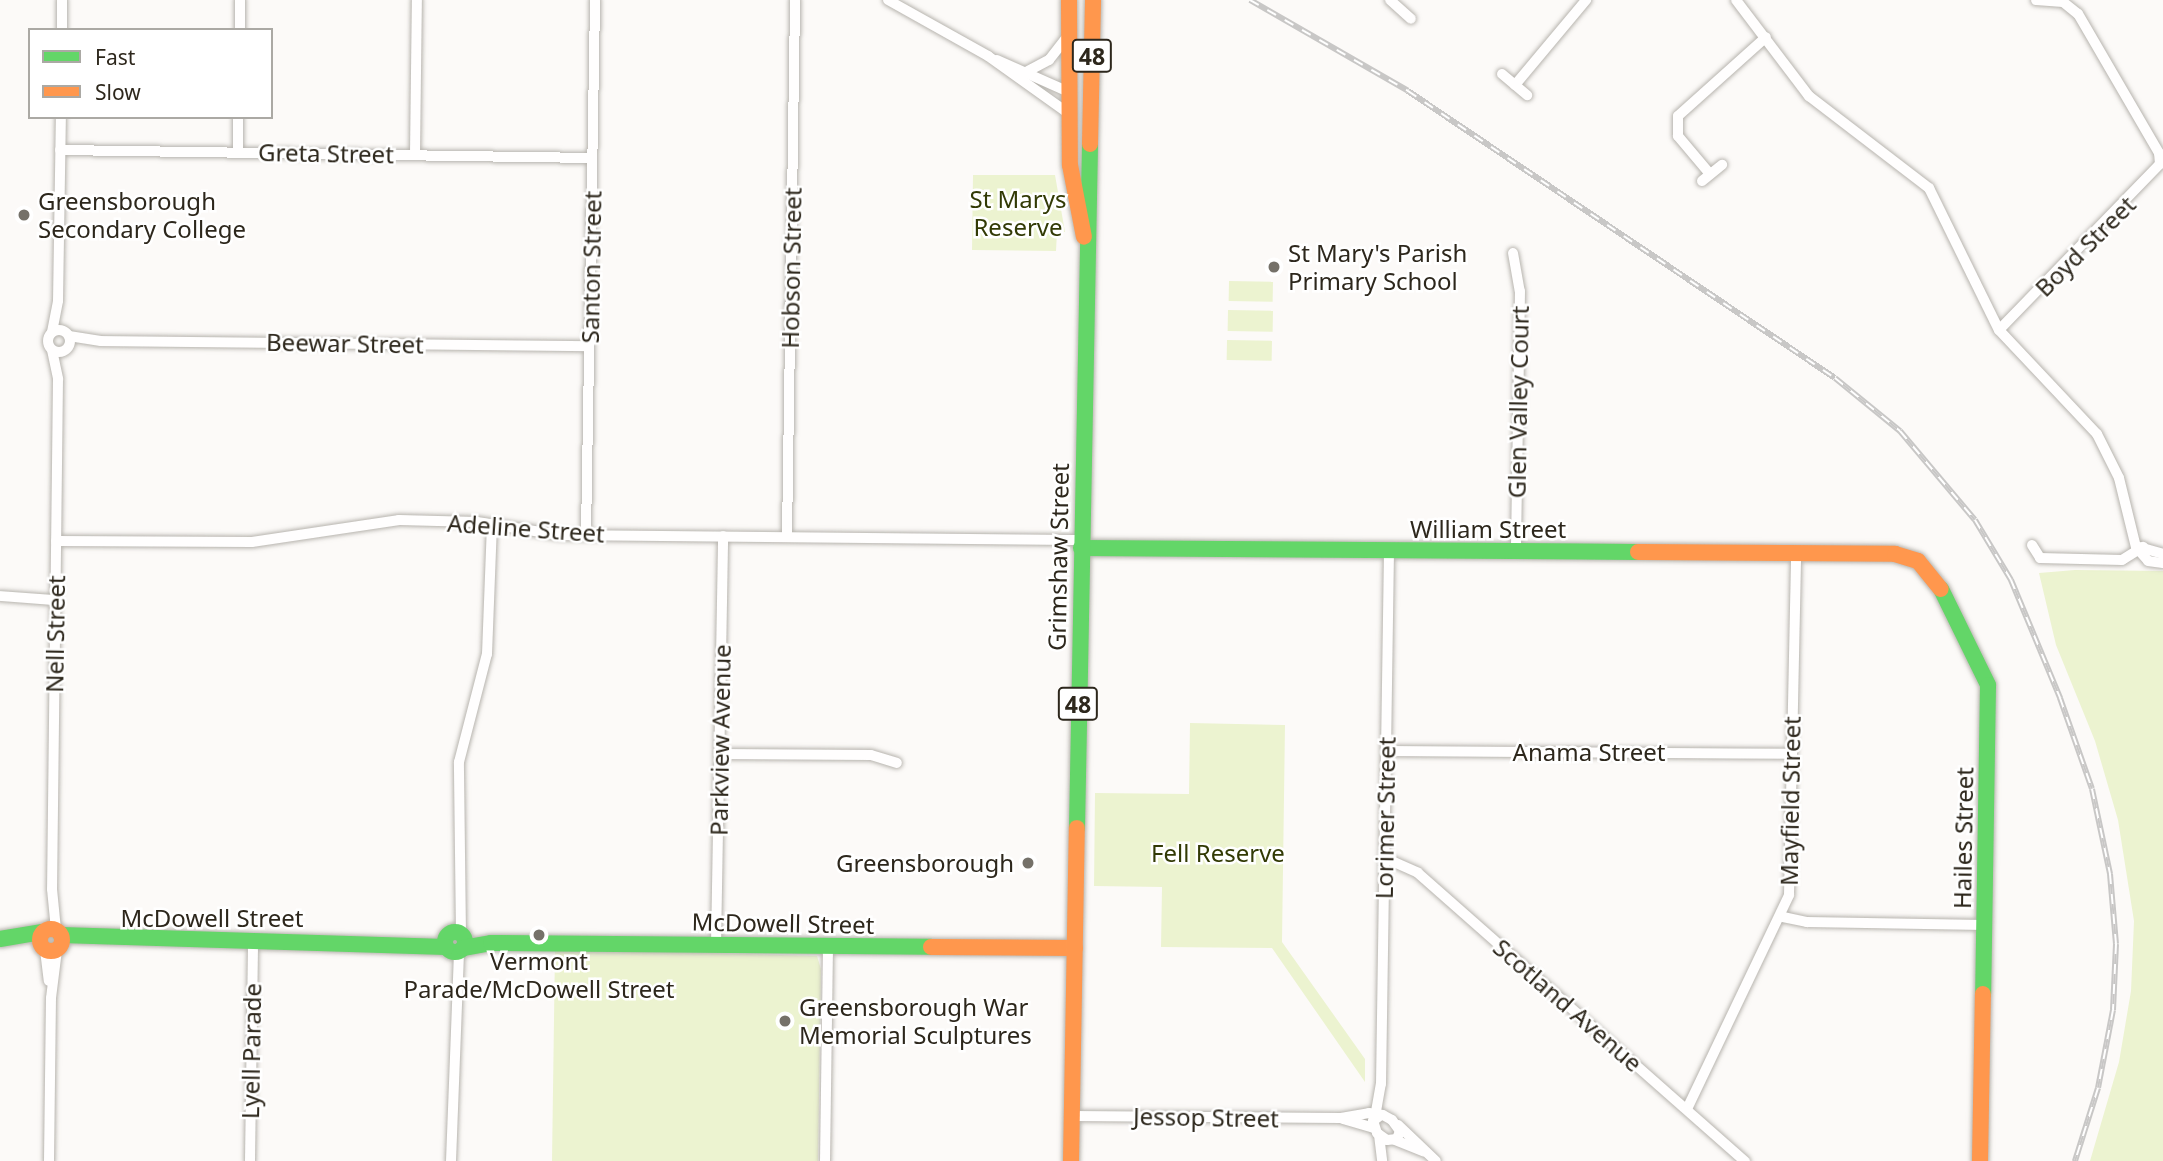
<!DOCTYPE html>
<style>
body{margin:0}
#map{position:relative;width:2163px;height:1161px;overflow:hidden;background:#fcfaf8;font-family:"Noto Sans",sans-serif}
div>[style]{position:absolute}
[style*='--x']{left:calc(var(--x)*1px);top:calc(var(--y)*1px);width:calc(var(--w)*1px);rotate:calc(var(--a)*1deg)}
.green>*{inset:0;background:#ecf3d0;transform-origin:0 0}
.roads{filter:drop-shadow(0 0 2px #b7b4ae) drop-shadow(0 0 2px #b7b4ae)}
.street>*{height:10px;margin:-5px;padding:0 5px;transform-origin:5px;border-radius:5px;background:#fffefe}
.street>.ring{margin:-5px;padding:0;box-sizing:content-box;background:none;border:10px solid #fffefe;border-radius:50%}
.fast>*{height:16px;margin:-8px;padding:0 8px;transform-origin:8px;border-radius:8px;background:#63d668}
.fast>.ring{margin:-8px;padding:0;box-sizing:content-box;background:none;border:16px solid #63d668;border-radius:50%}
.slow>*{height:16px;margin:-8px;padding:0 8px;transform-origin:8px;border-radius:8px;background:#ff974d}
.slow>.ring{margin:-8px;padding:0;box-sizing:content-box;background:none;border:16px solid #ff974d;border-radius:50%}
.rail>*{height:6px;margin-top:-3px;transform-origin:0;background:repeating-linear-gradient(90deg,#fff 0 10px,#c8c7c6 0 20px);box-sizing:border-box;border-block:2px solid #c8c7c6}
.dots>*{width:19px;height:19px;translate:-50% -50%;box-sizing:border-box;border:4px solid #fff;border-radius:50%}
span{translate:-50% -50%;white-space:nowrap;text-align:center;line-height:1.15;-webkit-text-stroke:5px #fff;paint-order:stroke}
.shield-label span{padding:2px 5px;background:#fff;border:2px solid;border-radius:5px;-webkit-text-stroke-width:0}
.shield-label{font-size:23px;color:#2d271c;font-weight:700}
.street-label{font-size:24px;color:#2d271c}
.park-label{font-size:24px;color:#323a05}
.poi-label{font-size:24px;color:#2d271c}
.left{translate:0 -50%;text-align:left}
.right{translate:-100% -50%;text-align:right}
.legend{position:absolute;left:28px;top:28px;width:245px;height:91px;box-sizing:border-box;background:#fff;border:2px solid #aba9a4;margin:0;padding:9px 12px;list-style:none;font-size:21px;color:#2d271c}
.legend li{display:flex;align-items:center;gap:14px;height:35px}
.legend b{width:35px;border:2px solid #aba9a4}
</style>
<div id="map">
<div class="green">
<div style="clip-path:polygon(973px 175px,1055px 175px,1065px 232px,1057px 232px,1056px 251px,972px 250px)"></div>
<div style="left:1229px;top:281px;width:44px;height:20px;rotate:1deg"></div>
<div style="left:1228px;top:310px;width:45px;height:21px;rotate:1deg"></div>
<div style="left:1227px;top:340px;width:45px;height:20px;rotate:1deg"></div>
<div style="clip-path:polygon(2075px 570px,2163px 571px,2163px 1161px,2090px 1161px,2119px 1062px,2131px 991px,2134px 921px,2118px 820px,2095px 741px,2056px 645px,2039px 573px)"></div>
<div style="clip-path:polygon(1190px 723px,1285px 725px,1282px 942px,1365px 1059px,1365px 1082px,1272px 948px,1161px 947px,1162px 887px,1094px 886px,1095px 793px,1189px 794px)"></div>
<div style="clip-path:polygon(555px 949px,817px 956px,821px 969px,818px 1161px,552px 1161px)"></div>
</div>
<div class="roads">
<div class="street">
<div style="--x:888;--y:0;--w:115;--a:29.2"></div>
<div style="--x:988;--y:56;--w:98;--a:35.5"></div>
<div style="--x:1390;--y:0;--w:28;--a:42"></div>
<div style="--x:1736;--y:0;--w:121;--a:52.8"></div>
<div style="--x:1809;--y:96;--w:151;--a:37.5"></div>
<div style="--x:1929;--y:188;--w:158;--a:63.8"></div>
<div style="--x:1999;--y:330;--w:143;--a:46.7"></div>
<div style="--x:2097;--y:434;--w:49;--a:63.4"></div>
<div style="--x:2119;--y:478;--w:71;--a:76.2"></div>
<div style="--x:2136;--y:547;--w:18;--a:49"></div>
<div style="--x:2148;--y:561;--w:15;--a:8"></div>
<div style="--x:62;--y:30;--w:30;--a:-90"></div>
<div style="--x:240;--y:30;--w:30;--a:-90"></div>
<div style="--x:997;--y:60;--w:79;--a:24"></div>
<div style="--x:1028;--y:71;--w:24;--a:-28"></div>
<div style="--x:1049;--y:60;--w:29;--a:-52"></div>
<div style="--x:1502;--y:74;--w:33;--a:40"></div>
<div style="--x:1515;--y:85;--w:111;--a:-50.1"></div>
<div style="--x:60;--y:150;--w:532;--a:0.86"></div>
<div style="--x:238;--y:152;--w:35;--a:-90"></div>
<div style="--x:415;--y:154;--w:154;--a:-89.3"></div>
<div style="--x:1710;--y:174;--w:50;--a:-130.1"></div>
<div style="--x:1678;--y:136;--w:20;--a:-90"></div>
<div style="--x:1678;--y:116;--w:118;--a:-41.9"></div>
<div style="--x:1702;--y:181;--w:26;--a:-39"></div>
<div style="--x:1513;--y:253;--w:39;--a:80"></div>
<div style="--x:1520;--y:291;--w:261;--a:90.9"></div>
<div class="ring" style="left:48px;top:330px;width:12px;height:12px"></div>
<div style="--x:1999;--y:330;--w:231;--a:-45.9"></div>
<div style="--x:2160;--y:164;--w:11;--a:-95"></div>
<div style="--x:2159;--y:153;--w:161;--a:-120.2"></div>
<div style="--x:2078;--y:14;--w:19;--a:-141"></div>
<div style="--x:2063;--y:2;--w:27;--a:-176"></div>
<div style="--x:52;--y:332;--w:32;--a:-79"></div>
<div style="--x:58;--y:301;--w:184;--a:-89.1"></div>
<div style="--x:69;--y:336;--w:32;--a:9"></div>
<div style="--x:101;--y:341;--w:488;--a:0.6"></div>
<div style="--x:52;--y:350;--w:30;--a:78"></div>
<div style="--x:58;--y:379;--w:510;--a:90.67"></div>
<div style="--x:52;--y:889;--w:41;--a:84.4"></div>
<div style="--x:586;--y:534;--w:534;--a:-89.03"></div>
<div style="--x:787;--y:536;--w:536;--a:-89.14"></div>
<div style="--x:56;--y:541;--w:196;--a:0.3"></div>
<div style="--x:252;--y:542;--w:149;--a:-8.5"></div>
<div style="--x:399;--y:520;--w:78;--a:1.5"></div>
<div style="--x:477;--y:522;--w:84;--a:8.9"></div>
<div style="--x:560;--y:535;--w:521;--a:0.55"></div>
<div style="--x:2032;--y:545;--w:15;--a:58"></div>
<div style="--x:2040;--y:558;--w:82;--a:1.4"></div>
<div style="--x:2122;--y:560;--w:25;--a:-32"></div>
<div style="--x:2139;--y:547;--w:25;--a:16"></div>
<div style="--x:0;--y:596;--w:55;--a:4.2"></div>
<div style="--x:1387;--y:751;--w:405;--a:0.4"></div>
<div style="--x:719;--y:754;--w:152;--a:0.4"></div>
<div style="--x:871;--y:755;--w:27;--a:17"></div>
<div style="--x:1385;--y:858;--w:36;--a:24"></div>
<div style="--x:1418;--y:873;--w:436;--a:41.4"></div>
<div style="--x:1783;--y:917;--w:25;--a:12"></div>
<div style="--x:1807;--y:922;--w:177;--a:1"></div>
<div style="--x:461;--y:935;--w:173;--a:-90.7"></div>
<div style="--x:459;--y:762;--w:112;--a:-75.5"></div>
<div style="--x:487;--y:654;--w:129;--a:-87.8"></div>
<div style="--x:716;--y:945;--w:409;--a:-89"></div>
<div style="--x:45;--y:950;--w:31;--a:83"></div>
<div style="--x:1687;--y:1109;--w:237;--a:-64.5"></div>
<div style="--x:1789;--y:895;--w:342;--a:-88.8"></div>
<div style="--x:1072;--y:1116;--w:269;--a:0.4"></div>
<div style="--x:1341;--y:1118;--w:28;--a:-10"></div>
<div style="--x:1369;--y:1113;--w:14;--a:8"></div>
<div style="--x:1383;--y:1115;--w:10;--a:29"></div>
<div style="--x:1392;--y:1120;--w:14;--a:54"></div>
<div style="--x:1400;--y:1131;--w:9;--a:111"></div>
<div style="--x:1397;--y:1139;--w:10;--a:174"></div>
<div style="--x:1387;--y:1140;--w:12;--a:-145"></div>
<div style="--x:1377;--y:1133;--w:13;--a:-108"></div>
<div style="--x:1373;--y:1121;--w:10;--a:-37"></div>
<div style="--x:1375;--y:1117;--w:34;--a:-80"></div>
<div style="--x:1381;--y:1084;--w:533;--a:-89.14"></div>
<div style="--x:1343;--y:1119;--w:33;--a:16"></div>
<div style="--x:1398;--y:1125;--w:52;--a:43.5"></div>
<div style="--x:1379;--y:1135;--w:26;--a:83"></div>
<div style="--x:1395;--y:1140;--w:31;--a:22"></div>
<div style="--x:49;--y:1161;--w:163;--a:-89.3"></div>
<div style="--x:51;--y:998;--w:48;--a:-82.9"></div>
<div style="--x:250;--y:1161;--w:220;--a:-89.2"></div>
<div style="--x:451;--y:1161;--w:210;--a:-87.8"></div>
<div style="--x:825;--y:1161;--w:215;--a:-89.2"></div>
</div>
<div class="fast">
<div style="--x:1081;--y:548;--w:557;--a:0.41"></div>
<div style="--x:1941;--y:589;--w:107;--a:63.9"></div>
<div style="--x:1988;--y:685;--w:309;--a:90.9"></div>
<div style="--x:1077;--y:828;--w:684;--a:-88.91"></div>
<div class="ring" style="left:445px;top:932px;width:4px;height:4px"></div>
<div style="--x:61;--y:935;--w:385;--a:1.8"></div>
<div style="--x:0;--y:939;--w:43;--a:-9.5"></div>
<div style="--x:463;--y:948;--w:28;--a:-10"></div>
<div style="--x:491;--y:943;--w:440;--a:0.5"></div>
</div>
<div class="slow">
<div style="--x:1069;--y:0;--w:165;--a:89.7"></div>
<div style="--x:1070;--y:165;--w:73;--a:79"></div>
<div style="--x:1090;--y:144;--w:144;--a:-88.8"></div>
<div style="--x:1638;--y:552;--w:257;--a:0.4"></div>
<div style="--x:1895;--y:554;--w:24;--a:17"></div>
<div style="--x:1918;--y:561;--w:36;--a:51"></div>
<div class="ring" style="left:40px;top:929px;width:6px;height:6px"></div>
<div style="--x:931;--y:947;--w:144;--a:0.4"></div>
<div style="--x:1071;--y:1161;--w:333;--a:-89"></div>
<div style="--x:1980;--y:1161;--w:167;--a:-89"></div>
</div>
</div>
<div class="rail">
<div style="--x:1250;--y:0;--w:182;--a:29.9"></div>
<div style="--x:1408;--y:91;--w:514;--a:33.91"></div>
<div style="--x:1835;--y:378;--w:84;--a:39.2"></div>
<div style="--x:1900;--y:431;--w:116;--a:49.9"></div>
<div style="--x:1975;--y:520;--w:70;--a:59"></div>
<div style="--x:2011;--y:580;--w:128;--a:67.4"></div>
<div style="--x:2060;--y:698;--w:96;--a:70.6"></div>
<div style="--x:2092;--y:789;--w:87;--a:78"></div>
<div style="--x:2110;--y:874;--w:70;--a:85.1"></div>
<div style="--x:2116;--y:944;--w:66;--a:92.6"></div>
<div style="--x:2113;--y:1010;--w:79;--a:100.9"></div>
<div style="--x:2098;--y:1088;--w:77;--a:107.5"></div>
</div>
<div class="dots">
<div style="left:24px;top:215px;background:#757169"></div>
<div style="left:1274px;top:267px;background:#757169"></div>
<div style="left:1028px;top:863px;background:#757169"></div>
<div style="left:539px;top:935px;background:#757169"></div>
<div style="left:785px;top:1021px;background:#757169"></div>
</div>
<div class="shield-label">
<span style="left:1092px;top:56px">48</span>
<span style="left:1078px;top:704px">48</span>
</div>
<div class="street-label">
<span style="left:326px;top:153px;rotate:1deg">Greta Street</span>
<span style="left:2085px;top:246px;rotate:-45deg">Boyd Street</span>
<span style="left:591px;top:267px;rotate:-89deg">Santon Street</span>
<span style="left:791px;top:268px;rotate:-89deg">Hobson Street</span>
<span style="left:345px;top:343px;rotate:1deg">Beewar Street</span>
<span style="left:1518px;top:402px;rotate:-89deg">Glen Valley Court</span>
<span style="left:526px;top:528px;rotate:4deg">Adeline Street</span>
<span style="left:1488px;top:529px">William Street</span>
<span style="left:1058px;top:557px;rotate:-89deg">Grimshaw Street</span>
<span style="left:55px;top:634px;rotate:-89deg">Nell Street</span>
<span style="left:720px;top:740px;rotate:-89deg">Parkview Avenue</span>
<span style="left:1589px;top:752px">Anama Street</span>
<span style="left:1790px;top:801px;rotate:-89deg">Mayfield Street</span>
<span style="left:1385px;top:818px;rotate:-89deg">Lorimer Street</span>
<span style="left:1963px;top:838px;rotate:-89deg">Hailes Street</span>
<span style="left:212px;top:918px">McDowell Street</span>
<span style="left:783px;top:923px;rotate:1deg">McDowell Street</span>
<span style="left:1568px;top:1005px;rotate:41deg">Scotland Avenue</span>
<span style="left:251px;top:1051px;rotate:-89deg">Lyell Parade</span>
<span style="left:1206px;top:1117px;rotate:1deg">Jessop Street</span>
</div>
<div class="park-label">
<span style="left:1018px;top:213px">St Marys<br>Reserve</span>
<span style="left:1218px;top:853px">Fell Reserve</span>
</div>
<div class="poi-label">
<span class="left" style="left:38px;top:215px">Greensborough<br>Secondary College</span>
<span class="left" style="left:1288px;top:267px">St Mary's Parish<br>Primary School</span>
<span class="right" style="left:1014px;top:863px">Greensborough</span>
<span style="left:539px;top:975px">Vermont<br>Parade/McDowell Street</span>
<span class="left" style="left:799px;top:1021px">Greensborough War<br>Memorial Sculptures</span>
</div>
<ul class="legend">
<li><b style="height:9px;background:#63d668"></b>Fast</li>
<li><b style="height:9px;background:#ff974d"></b>Slow</li>
</ul>
</div>
